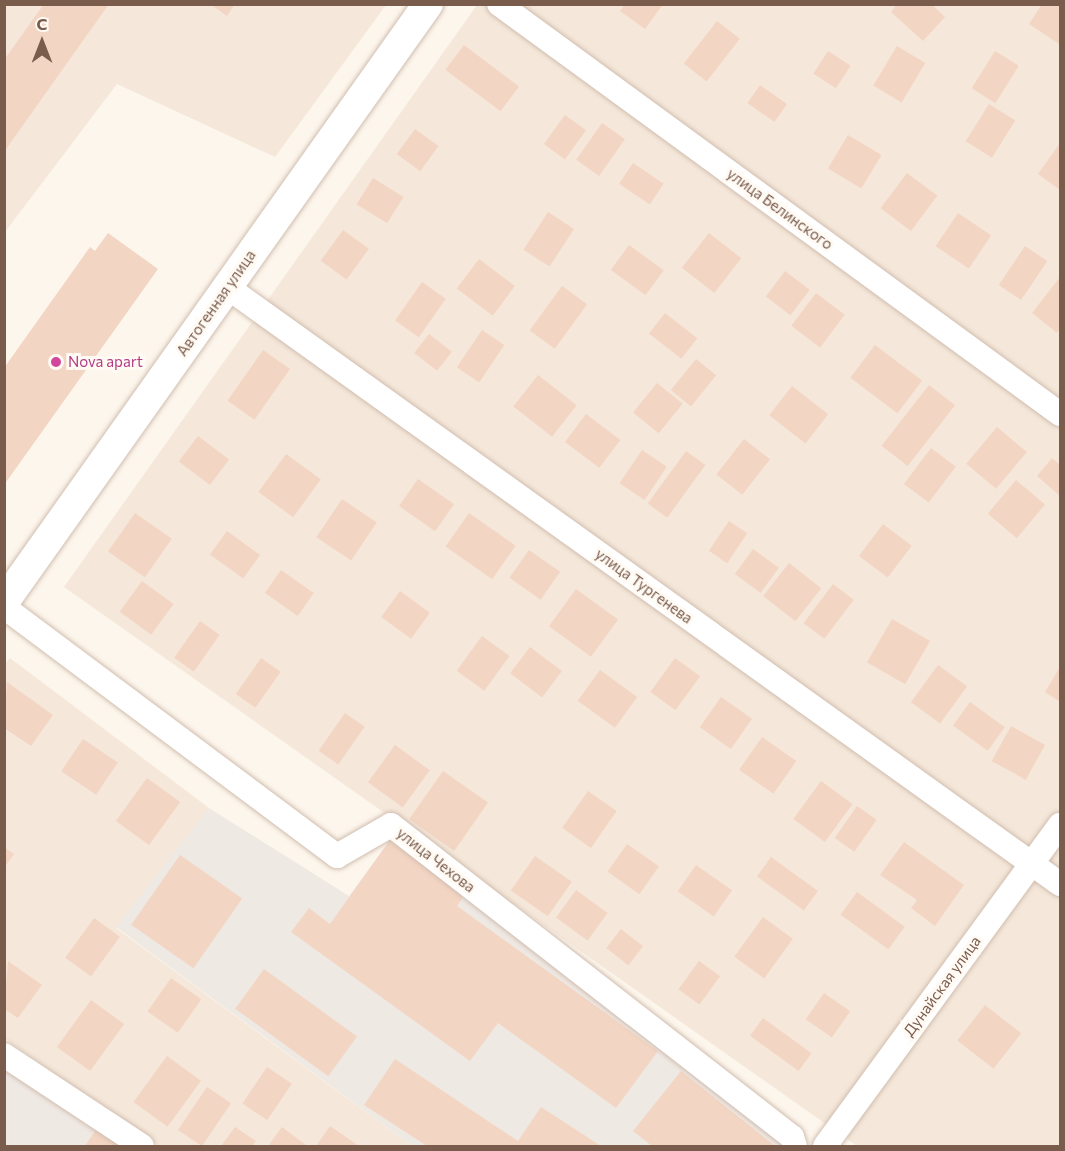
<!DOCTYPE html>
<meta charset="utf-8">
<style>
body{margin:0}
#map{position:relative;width:1065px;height:1151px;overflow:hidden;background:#fdf6ec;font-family:Commissioner,sans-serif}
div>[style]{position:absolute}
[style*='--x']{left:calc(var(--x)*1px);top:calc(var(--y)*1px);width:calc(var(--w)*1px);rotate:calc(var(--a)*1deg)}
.residential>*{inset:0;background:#f5e8da}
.industrial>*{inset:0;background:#efe9e4}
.building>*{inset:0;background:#f3d5c3;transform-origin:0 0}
.roads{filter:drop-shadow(0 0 2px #d1beb0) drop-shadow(0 0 2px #d1beb0)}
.minor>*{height:24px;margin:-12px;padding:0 12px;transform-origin:12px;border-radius:12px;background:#fff}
.tertiary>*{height:30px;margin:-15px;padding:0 15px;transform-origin:15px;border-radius:15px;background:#fff}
.dots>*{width:16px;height:16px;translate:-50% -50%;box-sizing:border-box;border:3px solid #fffaf3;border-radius:50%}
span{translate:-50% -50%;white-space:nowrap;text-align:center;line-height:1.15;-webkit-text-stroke:6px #fffaf3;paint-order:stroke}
.street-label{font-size:15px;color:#7a5c4d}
.hotel-label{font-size:15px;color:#b23c85}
.left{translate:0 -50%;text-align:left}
.frame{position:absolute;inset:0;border:6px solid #7a5c4d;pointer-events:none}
.north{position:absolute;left:12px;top:12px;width:60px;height:60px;-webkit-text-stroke:4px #fffaf3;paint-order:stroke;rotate:0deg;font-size:16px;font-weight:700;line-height:24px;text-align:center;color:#7a5c4d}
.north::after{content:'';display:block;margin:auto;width:21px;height:27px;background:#7a5c4d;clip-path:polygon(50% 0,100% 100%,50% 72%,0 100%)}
</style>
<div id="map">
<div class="residential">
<div style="clip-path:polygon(5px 5px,386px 5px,275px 157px,117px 84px,5px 232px)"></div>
<div style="clip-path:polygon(477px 5px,1060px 5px,1060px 1146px,857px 1146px,64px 587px)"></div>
<div style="clip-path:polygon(10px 658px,209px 808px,116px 928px,412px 1146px,159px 1146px,5px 1039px,4px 665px)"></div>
</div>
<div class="industrial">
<div style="clip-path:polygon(209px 808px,349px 896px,390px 840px,783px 1142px,780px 1146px,412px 1146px,116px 927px)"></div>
<div style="clip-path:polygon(4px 1063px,123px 1146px,5px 1146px)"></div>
</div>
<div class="building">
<div style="clip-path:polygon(44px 4px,109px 4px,4px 152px,4px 60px)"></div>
<div style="clip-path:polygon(210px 4px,235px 4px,227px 16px)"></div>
<div style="clip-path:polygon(625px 4px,663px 4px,645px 29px,620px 11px)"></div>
<div style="clip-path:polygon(897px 4px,931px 4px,945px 17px,923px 41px,891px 12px)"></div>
<div style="clip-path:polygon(1042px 4px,1060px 4px,1059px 44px,1029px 24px)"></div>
<div style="left:717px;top:21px;width:29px;height:54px;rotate:38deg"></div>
<div style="left:464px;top:45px;width:69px;height:31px;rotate:37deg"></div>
<div style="left:897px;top:46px;width:33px;height:46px;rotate:31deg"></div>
<div style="left:828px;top:51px;width:27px;height:27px;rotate:33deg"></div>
<div style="left:995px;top:51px;width:28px;height:44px;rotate:32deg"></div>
<div style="left:760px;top:85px;width:33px;height:22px;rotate:35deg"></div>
<div style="left:989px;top:104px;width:31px;height:44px;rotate:32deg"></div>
<div style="left:565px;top:115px;width:26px;height:36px;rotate:36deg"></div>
<div style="left:602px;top:123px;width:28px;height:45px;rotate:35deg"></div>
<div style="left:415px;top:129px;width:29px;height:31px;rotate:36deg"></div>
<div style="left:848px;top:135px;width:39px;height:39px;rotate:31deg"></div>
<div style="clip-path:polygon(1060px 143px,1060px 190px,1038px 174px)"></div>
<div style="left:633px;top:163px;width:37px;height:25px;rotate:34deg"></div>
<div style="left:907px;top:173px;width:38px;height:44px;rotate:37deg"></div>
<div style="left:373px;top:178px;width:36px;height:31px;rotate:32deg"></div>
<div style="left:548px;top:212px;width:31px;height:45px;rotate:33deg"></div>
<div style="left:958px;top:213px;width:40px;height:40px;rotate:34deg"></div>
<div style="left:343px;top:230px;width:32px;height:38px;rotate:36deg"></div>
<div style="clip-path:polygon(108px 233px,158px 269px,4px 485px,4px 368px,90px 247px,95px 251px)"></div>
<div style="left:709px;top:233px;width:41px;height:44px;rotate:38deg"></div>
<div style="left:629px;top:245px;width:43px;height:31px;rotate:36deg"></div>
<div style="left:1025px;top:246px;width:27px;height:47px;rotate:34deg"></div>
<div style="left:479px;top:259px;width:45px;height:37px;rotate:37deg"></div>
<div style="left:785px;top:271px;width:31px;height:32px;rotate:37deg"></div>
<div style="clip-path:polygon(1060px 277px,1060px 328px,1057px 333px,1032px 313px)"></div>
<div style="left:422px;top:282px;width:29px;height:47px;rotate:35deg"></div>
<div style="left:562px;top:286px;width:31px;height:55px;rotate:36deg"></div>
<div style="left:816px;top:293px;width:36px;height:41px;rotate:37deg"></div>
<div style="left:665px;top:313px;width:41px;height:26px;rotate:38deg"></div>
<div style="left:482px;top:330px;width:27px;height:45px;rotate:34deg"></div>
<div style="left:429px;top:334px;width:29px;height:24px;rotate:38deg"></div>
<div style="left:875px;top:345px;width:59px;height:41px;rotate:37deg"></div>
<div style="left:263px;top:350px;width:33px;height:62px;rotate:35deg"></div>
<div style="left:696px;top:359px;width:26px;height:40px;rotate:39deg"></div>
<div style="left:538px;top:375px;width:49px;height:40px;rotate:38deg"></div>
<div style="left:657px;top:383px;width:33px;height:38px;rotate:39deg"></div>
<div style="left:929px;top:385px;width:33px;height:77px;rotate:38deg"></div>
<div style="left:792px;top:386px;width:46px;height:37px;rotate:38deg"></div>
<div style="left:586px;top:414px;width:43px;height:35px;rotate:37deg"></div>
<div style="left:997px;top:427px;width:39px;height:48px;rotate:40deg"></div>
<div style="left:198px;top:436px;width:39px;height:32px;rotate:37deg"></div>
<div style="left:744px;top:439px;width:33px;height:45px;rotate:38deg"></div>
<div style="left:931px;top:448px;width:31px;height:45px;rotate:37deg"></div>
<div style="left:642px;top:450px;width:30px;height:40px;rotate:34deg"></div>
<div style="left:686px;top:451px;width:24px;height:65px;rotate:36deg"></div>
<div style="left:286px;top:454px;width:43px;height:47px;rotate:36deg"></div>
<div style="clip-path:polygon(1052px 458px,1060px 465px,1060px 496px,1037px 476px)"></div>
<div style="left:418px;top:479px;width:44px;height:33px;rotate:35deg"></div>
<div style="left:1016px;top:480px;width:38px;height:44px;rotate:40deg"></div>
<div style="left:342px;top:499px;width:42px;height:46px;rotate:34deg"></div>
<div style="left:135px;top:513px;width:45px;height:47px;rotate:35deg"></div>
<div style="left:469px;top:513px;width:57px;height:41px;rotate:35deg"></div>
<div style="left:729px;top:521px;width:22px;height:36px;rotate:34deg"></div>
<div style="left:883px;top:524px;width:36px;height:40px;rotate:37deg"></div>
<div style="left:227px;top:531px;width:41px;height:29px;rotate:36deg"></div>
<div style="left:753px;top:549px;width:32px;height:31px;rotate:36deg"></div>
<div style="left:529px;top:550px;width:38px;height:34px;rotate:35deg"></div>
<div style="left:789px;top:563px;width:41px;height:42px;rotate:38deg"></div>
<div style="left:281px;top:570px;width:40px;height:28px;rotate:35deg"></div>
<div style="left:142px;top:581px;width:39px;height:38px;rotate:36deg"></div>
<div style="left:833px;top:584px;width:26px;height:49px;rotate:37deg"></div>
<div style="left:576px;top:589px;width:52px;height:46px;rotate:36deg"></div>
<div style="left:400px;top:591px;width:37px;height:32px;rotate:36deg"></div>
<div style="left:892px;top:619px;width:44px;height:50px;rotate:30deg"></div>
<div style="left:200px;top:621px;width:24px;height:45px;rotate:35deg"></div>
<div style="left:482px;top:636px;width:34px;height:43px;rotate:36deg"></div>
<div style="left:530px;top:647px;width:40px;height:33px;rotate:37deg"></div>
<div style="left:261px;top:658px;width:24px;height:44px;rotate:35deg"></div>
<div style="left:675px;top:658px;width:31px;height:42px;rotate:36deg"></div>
<div style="left:938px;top:665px;width:36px;height:46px;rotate:36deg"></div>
<div style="clip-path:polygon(1060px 667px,1060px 702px,1045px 692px)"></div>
<div style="left:600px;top:670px;width:46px;height:38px;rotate:36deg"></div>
<div style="clip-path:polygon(7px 682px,53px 715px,31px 746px,4px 728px)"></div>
<div style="left:721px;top:697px;width:38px;height:37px;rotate:35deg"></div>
<div style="left:970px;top:702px;width:43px;height:29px;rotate:36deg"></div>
<div style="left:345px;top:713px;width:24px;height:46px;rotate:35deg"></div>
<div style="left:1011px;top:726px;width:39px;height:40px;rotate:29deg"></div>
<div style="left:762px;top:737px;width:42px;height:40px;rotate:35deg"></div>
<div style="left:83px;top:739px;width:42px;height:39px;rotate:34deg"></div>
<div style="left:395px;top:745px;width:43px;height:46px;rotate:36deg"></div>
<div style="left:443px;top:771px;width:55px;height:59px;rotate:35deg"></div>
<div style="left:147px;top:778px;width:41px;height:53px;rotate:36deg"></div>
<div style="left:821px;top:781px;width:39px;height:47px;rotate:36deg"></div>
<div style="left:588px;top:791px;width:35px;height:45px;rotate:35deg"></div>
<div style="left:857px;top:806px;width:24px;height:39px;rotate:35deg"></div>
<div style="clip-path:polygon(390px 840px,465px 894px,457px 906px,658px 1051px,616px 1108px,498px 1023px,470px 1061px,291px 932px,309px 908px,330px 924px)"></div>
<div style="clip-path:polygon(904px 842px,964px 885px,935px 926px,911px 908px,917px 900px,880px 875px)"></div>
<div style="left:627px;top:844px;width:39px;height:34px;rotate:35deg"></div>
<div style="clip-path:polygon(4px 847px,14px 854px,4px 868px)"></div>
<div style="left:180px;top:855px;width:76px;height:85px;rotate:35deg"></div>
<div style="left:535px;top:856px;width:45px;height:42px;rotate:35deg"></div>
<div style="left:771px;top:857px;width:58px;height:24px;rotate:36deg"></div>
<div style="left:696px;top:865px;width:44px;height:32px;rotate:35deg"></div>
<div style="left:576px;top:890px;width:39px;height:34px;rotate:36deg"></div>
<div style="left:857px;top:892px;width:59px;height:28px;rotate:36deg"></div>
<div style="left:763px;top:917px;width:37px;height:49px;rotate:36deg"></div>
<div style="left:94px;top:918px;width:32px;height:49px;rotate:36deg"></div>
<div style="left:621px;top:929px;width:28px;height:24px;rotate:38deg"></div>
<div style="clip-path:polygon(8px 961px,42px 985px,18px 1018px,4px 1009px)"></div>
<div style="left:699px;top:961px;width:26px;height:35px;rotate:36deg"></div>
<div style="left:264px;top:969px;width:115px;height:49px;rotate:36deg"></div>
<div style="left:171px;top:978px;width:37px;height:41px;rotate:35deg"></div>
<div style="left:824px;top:993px;width:32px;height:32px;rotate:35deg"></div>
<div style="left:91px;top:1000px;width:41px;height:58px;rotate:36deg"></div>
<div style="left:985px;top:1005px;width:46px;height:45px;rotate:38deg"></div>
<div style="left:763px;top:1018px;width:60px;height:22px;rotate:36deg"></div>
<div style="left:167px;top:1056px;width:42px;height:57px;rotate:36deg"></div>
<div style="clip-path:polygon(395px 1059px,518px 1141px,541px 1107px,601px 1146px,427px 1146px,364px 1105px)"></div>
<div style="left:267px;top:1067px;width:30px;height:44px;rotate:34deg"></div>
<div style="clip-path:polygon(681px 1071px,775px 1146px,652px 1146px,633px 1131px)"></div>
<div style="left:207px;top:1087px;width:29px;height:52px;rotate:34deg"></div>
<div style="clip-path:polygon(330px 1126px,359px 1146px,316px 1146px)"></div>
<div style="clip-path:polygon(235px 1127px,256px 1141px,252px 1146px,221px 1146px)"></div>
<div style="clip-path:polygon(282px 1127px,306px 1145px,305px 1146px,268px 1146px)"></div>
<div style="clip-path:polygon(97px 1128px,123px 1146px,85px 1146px)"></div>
</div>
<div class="roads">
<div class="minor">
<div style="--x:499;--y:4;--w:695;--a:36.16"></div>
<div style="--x:227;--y:287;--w:1025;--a:35.63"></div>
<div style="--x:4;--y:607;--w:416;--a:36.8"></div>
<div style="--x:337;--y:856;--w:62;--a:-29.9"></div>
<div style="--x:391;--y:825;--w:508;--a:37.88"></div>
<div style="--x:792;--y:1137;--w:9;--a:72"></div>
<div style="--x:4;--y:1055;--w:165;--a:33.4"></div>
<div style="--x:825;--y:1146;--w:398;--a:-53.8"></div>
</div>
<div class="tertiary">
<div style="--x:4;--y:602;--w:733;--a:-54.66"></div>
</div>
</div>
<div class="dots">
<div style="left:56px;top:362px;background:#d1479c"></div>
</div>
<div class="street-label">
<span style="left:780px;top:209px;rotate:36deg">улица Белинского</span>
<span style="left:216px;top:303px;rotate:-55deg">Автогенная улица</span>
<span style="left:644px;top:586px;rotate:36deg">улица Тургенева</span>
<span style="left:436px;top:860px;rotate:38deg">улица Чехова</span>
<span style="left:942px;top:986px;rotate:-54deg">Дунайская улица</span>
</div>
<div class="hotel-label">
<span class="left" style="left:68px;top:362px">Nova apart</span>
</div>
<div class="frame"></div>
<div class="north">С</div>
</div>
